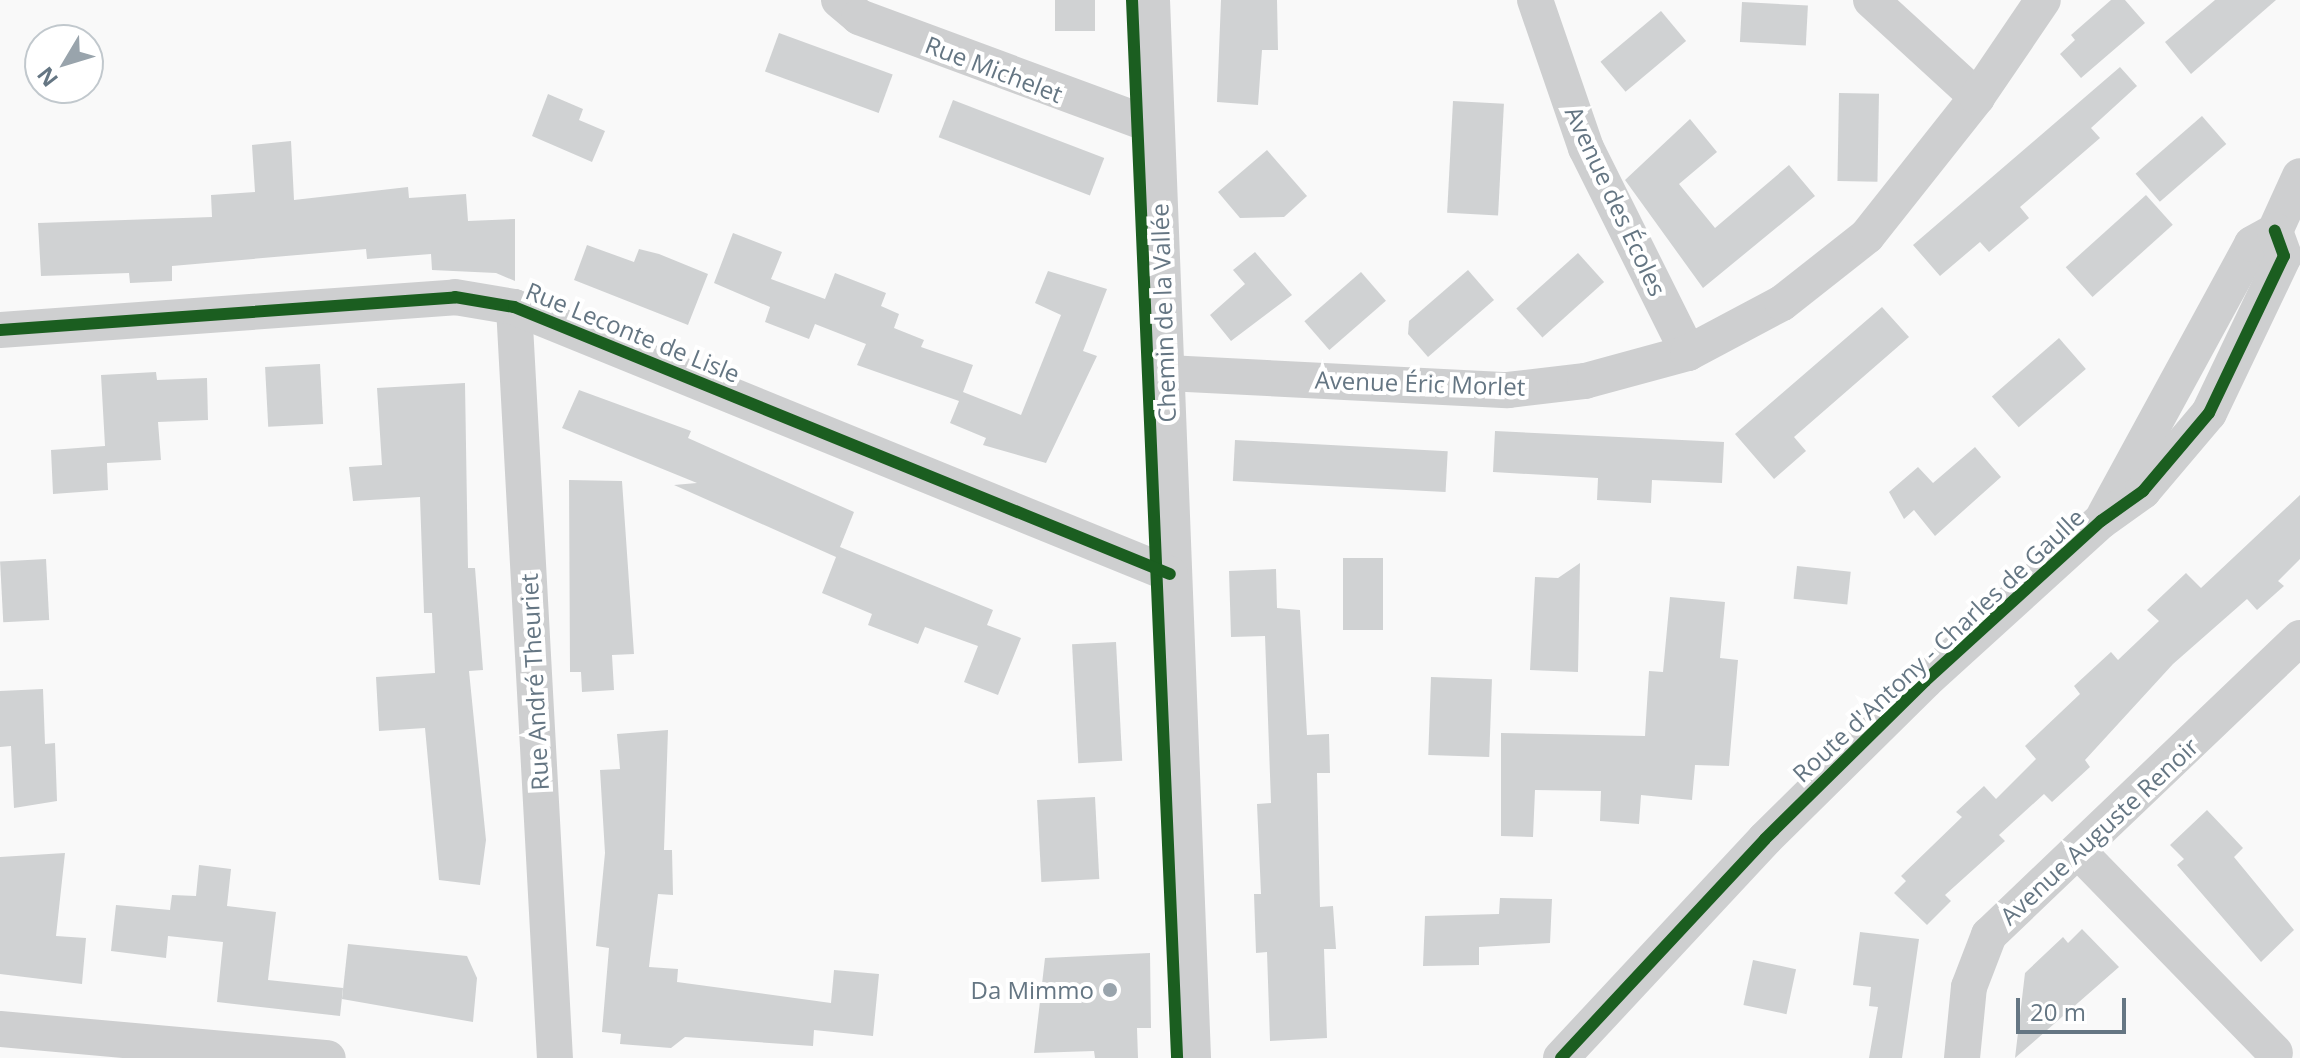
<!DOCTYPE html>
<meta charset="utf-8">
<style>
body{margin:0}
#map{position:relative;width:2300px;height:1058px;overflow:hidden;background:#f9f9f9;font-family:"Open Sans",sans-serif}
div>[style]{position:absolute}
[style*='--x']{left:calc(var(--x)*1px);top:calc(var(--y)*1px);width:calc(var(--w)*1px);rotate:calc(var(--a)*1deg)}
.building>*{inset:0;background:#d0d2d3;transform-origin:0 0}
.minor>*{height:36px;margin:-18px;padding:0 18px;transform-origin:18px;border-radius:18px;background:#cecfd0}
.cycleway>*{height:12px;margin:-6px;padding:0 6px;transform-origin:6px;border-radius:6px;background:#1b5e20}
.dots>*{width:22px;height:22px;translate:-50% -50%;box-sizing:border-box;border:4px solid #fff;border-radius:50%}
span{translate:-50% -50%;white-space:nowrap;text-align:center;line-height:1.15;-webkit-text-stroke:8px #fff;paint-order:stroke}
.street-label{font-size:24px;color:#657683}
.poi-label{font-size:24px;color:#657683}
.right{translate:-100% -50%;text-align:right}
.north{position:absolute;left:24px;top:24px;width:80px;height:80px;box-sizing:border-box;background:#fff;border:2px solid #c1c8cd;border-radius:50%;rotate:232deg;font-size:22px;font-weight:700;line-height:32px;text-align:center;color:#657683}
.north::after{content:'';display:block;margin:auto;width:28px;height:36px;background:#99a4ac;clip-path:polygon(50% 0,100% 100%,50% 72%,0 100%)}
.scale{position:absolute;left:2016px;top:998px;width:110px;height:36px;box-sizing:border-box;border:4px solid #657683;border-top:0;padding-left:10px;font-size:24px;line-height:28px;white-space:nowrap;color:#657683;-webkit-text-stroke:6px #fff;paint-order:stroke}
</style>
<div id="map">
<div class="building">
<div style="left:1055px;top:0;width:40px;height:31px"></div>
<div style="clip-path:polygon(1221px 0,1277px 0,1278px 50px,1262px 50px,1258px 105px,1217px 102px)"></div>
<div style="clip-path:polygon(2111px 0,2125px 0,2145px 23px,2081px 78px,2060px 54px,2075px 40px,2071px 35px)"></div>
<div style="clip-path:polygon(2215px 0,2276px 0,2191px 74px,2165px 42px)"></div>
<div style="left:1742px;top:2px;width:66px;height:40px;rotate:3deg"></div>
<div style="left:1661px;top:11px;width:39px;height:79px;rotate:50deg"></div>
<div style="left:779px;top:33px;width:121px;height:41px;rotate:20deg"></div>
<div style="clip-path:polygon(2120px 67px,2137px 86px,2091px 128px,2100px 138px,2020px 207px,2029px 218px,1989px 252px,1980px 242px,1940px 276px,1913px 245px)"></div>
<div style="left:1839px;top:93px;width:40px;height:88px;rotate:1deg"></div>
<div style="clip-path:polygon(548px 94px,583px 109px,579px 120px,605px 131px,592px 162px,532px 136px)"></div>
<div style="left:953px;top:100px;width:162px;height:40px;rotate:21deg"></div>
<div style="left:1453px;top:101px;width:51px;height:112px;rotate:3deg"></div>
<div style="left:2202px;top:116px;width:37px;height:88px;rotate:49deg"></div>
<div style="clip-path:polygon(1690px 119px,1717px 152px,1679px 184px,1715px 228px,1789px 165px,1815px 196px,1703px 288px,1625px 180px)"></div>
<div style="clip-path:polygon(291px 141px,294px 200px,408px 187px,409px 198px,466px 194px,468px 221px,515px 219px,515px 281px,496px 273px,432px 270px,431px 254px,367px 259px,366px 249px,172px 266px,172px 281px,130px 283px,129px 273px,41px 276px,38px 223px,212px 217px,211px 195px,255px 192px,252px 145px)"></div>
<div style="clip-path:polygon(1267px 150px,1307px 196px,1284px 217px,1240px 218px,1218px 192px)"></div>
<div style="left:2146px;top:195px;width:40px;height:108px;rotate:48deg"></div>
<div style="clip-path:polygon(733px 233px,782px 252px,771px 279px,825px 299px,835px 273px,886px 293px,881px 306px,899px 314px,894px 328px,924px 340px,921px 347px,973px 365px,963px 392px,1021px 415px,1061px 315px,1035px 303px,1048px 271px,1107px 289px,1083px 351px,1097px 356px,1046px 463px,983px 445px,986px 438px,950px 423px,959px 401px,857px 365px,866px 344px,815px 324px,809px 339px,765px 322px,770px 307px,714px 283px)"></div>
<div style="clip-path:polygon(587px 245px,634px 262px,639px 249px,659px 254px,708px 274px,688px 325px,574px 280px)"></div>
<div style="clip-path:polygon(1255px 252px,1292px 295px,1231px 341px,1210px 315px,1245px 284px,1233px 270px)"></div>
<div style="left:1578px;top:253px;width:39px;height:83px;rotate:48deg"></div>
<div style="clip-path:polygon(1468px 270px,1494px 300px,1428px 357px,1408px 334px,1409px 321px)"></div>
<div style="left:1361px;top:272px;width:38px;height:75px;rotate:49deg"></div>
<div style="clip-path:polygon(1882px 307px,1909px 337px,1794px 437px,1806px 451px,1774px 479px,1735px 434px)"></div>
<div style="left:2059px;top:338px;width:41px;height:89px;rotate:49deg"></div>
<div style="left:320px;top:364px;width:60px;height:55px;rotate:87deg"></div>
<div style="clip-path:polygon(156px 372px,157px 380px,207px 378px,208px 420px,158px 422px,161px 460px,107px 463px,108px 490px,53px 494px,51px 450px,105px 446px,101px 375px)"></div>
<div style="clip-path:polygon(465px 383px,468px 568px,475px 568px,483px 670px,469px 671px,486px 840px,480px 885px,439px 880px,425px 728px,379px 731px,376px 677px,435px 673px,432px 613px,424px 613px,420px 497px,353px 501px,349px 467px,382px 465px,377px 388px)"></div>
<div style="clip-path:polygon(579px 390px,691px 431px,688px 438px,854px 512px,840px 547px,993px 610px,987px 625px,1021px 638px,998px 695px,964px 682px,978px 646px,925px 627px,918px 644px,868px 625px,872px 614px,822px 593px,836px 557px,674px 485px,697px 483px,562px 428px)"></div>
<div style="clip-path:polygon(1495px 431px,1724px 442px,1722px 483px,1652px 480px,1651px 503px,1597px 500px,1598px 478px,1493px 472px)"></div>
<div style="left:1235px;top:440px;width:213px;height:41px;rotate:3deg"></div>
<div style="clip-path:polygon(1975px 447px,2001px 477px,1935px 536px,1914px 510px,1904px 519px,1889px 492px,1918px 467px,1933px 483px)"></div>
<div style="clip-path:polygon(569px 480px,622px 481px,634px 654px,612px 655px,614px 690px,582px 692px,581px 672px,570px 672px)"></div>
<div style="clip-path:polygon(2300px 495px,2300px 559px,2278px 581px,2284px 586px,2257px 610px,2247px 599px,2173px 664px,2085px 760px,2090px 767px,2052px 802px,2044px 794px,1999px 835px,2005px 841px,1945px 895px,1951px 901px,1927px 925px,1894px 893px,1906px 881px,1901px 876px,1962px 817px,1956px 812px,1984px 786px,1996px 799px,2036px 759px,2025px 746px,2080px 694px,2074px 686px,2111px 652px,2118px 660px,2159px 621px,2147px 610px,2186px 573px,2201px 588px)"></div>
<div style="left:1343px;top:558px;width:40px;height:72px"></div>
<div style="left:46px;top:559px;width:61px;height:46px;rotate:87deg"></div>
<div style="clip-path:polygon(1580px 563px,1578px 672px,1530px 670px,1535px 577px,1558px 578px)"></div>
<div style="left:1797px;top:566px;width:54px;height:33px;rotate:6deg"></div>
<div style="clip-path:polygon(1276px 569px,1277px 608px,1300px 610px,1307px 735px,1329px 734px,1330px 773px,1317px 773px,1320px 907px,1333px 906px,1336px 949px,1324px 949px,1327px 1038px,1270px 1041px,1267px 952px,1256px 953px,1254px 894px,1261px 894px,1257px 804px,1271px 803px,1265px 636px,1231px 637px,1229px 571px)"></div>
<div style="clip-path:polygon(1670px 597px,1725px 602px,1720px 658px,1738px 660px,1729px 766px,1695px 765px,1692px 800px,1641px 795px,1639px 824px,1600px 821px,1601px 791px,1535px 790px,1533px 837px,1501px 836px,1501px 733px,1645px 736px,1649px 671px,1663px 672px)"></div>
<div style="left:1116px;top:642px;width:119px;height:44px;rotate:87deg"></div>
<div style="left:1431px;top:677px;width:61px;height:78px;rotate:2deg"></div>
<div style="clip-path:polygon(43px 689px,45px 744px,55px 743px,57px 801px,14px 808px,11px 746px,0 747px,0 691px)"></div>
<div style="clip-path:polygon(668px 730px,664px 850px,672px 850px,673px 895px,658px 894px,649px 967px,678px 969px,677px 982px,831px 1003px,834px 970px,879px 974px,873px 1036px,814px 1030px,813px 1046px,685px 1037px,671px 1048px,620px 1044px,621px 1034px,602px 1032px,609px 948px,596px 946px,605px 853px,600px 770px,620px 769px,617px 734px)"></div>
<div style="left:1095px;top:797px;width:82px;height:58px;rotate:87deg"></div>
<div style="clip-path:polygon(2207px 810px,2243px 848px,2234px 857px,2294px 930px,2261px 962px,2177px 865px,2184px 859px,2170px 845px)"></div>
<div style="clip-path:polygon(65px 853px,56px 936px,86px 938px,82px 984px,0 974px,0 857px)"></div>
<div style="clip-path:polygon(199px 865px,231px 869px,227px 906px,276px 912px,268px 980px,343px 988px,340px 1016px,217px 1002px,223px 942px,168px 936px,166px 958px,111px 951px,116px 905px,170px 910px,172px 895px,196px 896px)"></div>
<div style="clip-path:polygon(1500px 898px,1552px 899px,1550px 943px,1479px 947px,1479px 965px,1423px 966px,1425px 916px,1499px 914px)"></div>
<div style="clip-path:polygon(2082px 929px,2119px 967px,2015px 1058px,2025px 973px,2063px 937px,2068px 943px)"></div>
<div style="clip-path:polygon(1860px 932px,1919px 939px,1902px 1058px,1869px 1058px,1878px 1007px,1869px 1006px,1871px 987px,1853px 985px)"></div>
<div style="clip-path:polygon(348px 944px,467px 956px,477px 978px,473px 1022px,342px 999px)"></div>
<div style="clip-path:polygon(1150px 953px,1151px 1028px,1137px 1028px,1138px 1058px,1095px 1058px,1094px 1051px,1034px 1053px,1045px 958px)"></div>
<div style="left:1753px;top:960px;width:44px;height:46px;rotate:12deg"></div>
</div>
<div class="minor">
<div style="--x:839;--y:0;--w:26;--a:40"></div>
<div style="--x:859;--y:17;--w:317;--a:20.3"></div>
<div style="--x:1152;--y:0;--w:1059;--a:87.78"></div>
<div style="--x:1535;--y:0;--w:157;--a:71"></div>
<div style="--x:1586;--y:148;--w:229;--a:63.5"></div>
<div style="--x:1871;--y:0;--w:144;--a:42.5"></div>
<div style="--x:514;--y:307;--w:752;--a:86.88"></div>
<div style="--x:0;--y:330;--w:456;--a:-4.1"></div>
<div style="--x:455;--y:297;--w:60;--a:9.6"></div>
<div style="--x:514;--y:307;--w:708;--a:22.15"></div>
<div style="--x:1167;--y:373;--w:341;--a:2.9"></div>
<div style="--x:1508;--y:390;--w:78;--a:-6.7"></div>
<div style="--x:1585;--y:381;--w:107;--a:-15.2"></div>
<div style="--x:1688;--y:353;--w:106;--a:-28"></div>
<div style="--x:1782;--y:303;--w:108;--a:-38.2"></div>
<div style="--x:1867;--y:236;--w:177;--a:-51.6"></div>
<div style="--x:1977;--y:97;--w:117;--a:-55.8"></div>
<div style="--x:2105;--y:514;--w:307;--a:-61.4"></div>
<div style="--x:2252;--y:244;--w:26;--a:-29"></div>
<div style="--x:2275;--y:231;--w:60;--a:-65.6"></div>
<div style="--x:2080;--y:853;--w:279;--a:45.7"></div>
<div style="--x:0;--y:1029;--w:329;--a:5.1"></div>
<div style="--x:1561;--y:1058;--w:299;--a:-47"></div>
<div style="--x:1765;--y:839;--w:225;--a:-44.6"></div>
<div style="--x:1925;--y:681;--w:238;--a:-42.3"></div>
<div style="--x:2101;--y:521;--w:52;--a:-35.5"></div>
<div style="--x:2143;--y:491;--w:102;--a:-49.8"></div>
<div style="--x:2209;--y:413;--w:174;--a:-64.5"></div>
<div style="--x:2284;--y:256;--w:27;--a:-110"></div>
<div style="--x:1962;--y:1058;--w:71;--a:-84.4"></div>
<div style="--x:1969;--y:987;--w:56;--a:-69"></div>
<div style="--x:1989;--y:935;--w:430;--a:-43.7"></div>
</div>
<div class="cycleway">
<div style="--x:1132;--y:0;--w:1059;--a:87.56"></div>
<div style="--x:0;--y:330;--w:456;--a:-4.1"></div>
<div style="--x:455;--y:297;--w:60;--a:9.6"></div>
<div style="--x:514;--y:307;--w:708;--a:22.15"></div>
<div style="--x:1561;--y:1058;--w:299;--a:-47"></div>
<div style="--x:1765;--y:839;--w:225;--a:-44.6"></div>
<div style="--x:1925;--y:681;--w:238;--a:-42.3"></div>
<div style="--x:2101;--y:521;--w:52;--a:-35.5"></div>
<div style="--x:2143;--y:491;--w:102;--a:-49.8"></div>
<div style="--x:2209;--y:413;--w:174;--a:-64.5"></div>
<div style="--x:2284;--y:256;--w:27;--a:-110"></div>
</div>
<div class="dots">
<div style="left:1110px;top:990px;background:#99a4ac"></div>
</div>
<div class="street-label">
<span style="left:994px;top:69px;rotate:21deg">Rue Michelet</span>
<span style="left:1616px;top:201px;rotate:65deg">Avenue des Écoles</span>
<span style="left:1163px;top:313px;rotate:-92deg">Chemin de la Vallée</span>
<span style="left:633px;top:332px;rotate:22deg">Rue Leconte de Lisle</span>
<span style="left:1420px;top:383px;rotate:2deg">Avenue Éric Morlet</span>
<span style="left:1938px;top:645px;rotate:-43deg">Route d'Antony - Charles de Gaulle</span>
<span style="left:534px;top:682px;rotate:-93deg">Rue André Theuriet</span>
<span style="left:2099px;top:831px;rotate:-43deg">Avenue Auguste Renoir</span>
</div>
<div class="poi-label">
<span class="right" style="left:1094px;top:990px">Da Mimmo</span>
</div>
<div class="north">N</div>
<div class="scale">20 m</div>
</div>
